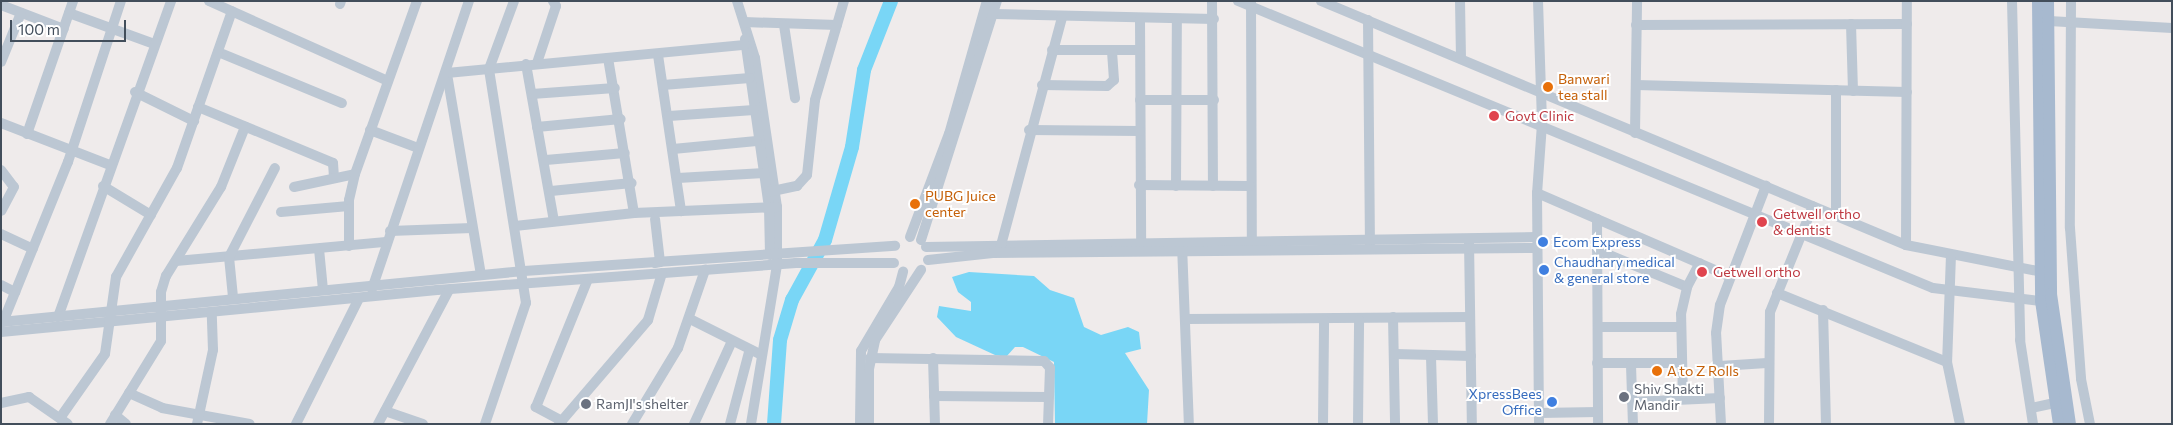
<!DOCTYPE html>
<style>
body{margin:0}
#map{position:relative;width:2173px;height:425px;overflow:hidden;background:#efebeb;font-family:Commissioner,sans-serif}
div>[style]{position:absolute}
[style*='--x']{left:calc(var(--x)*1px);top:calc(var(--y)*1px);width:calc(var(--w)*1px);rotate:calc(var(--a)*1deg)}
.water>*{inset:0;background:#79d6f6}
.river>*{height:14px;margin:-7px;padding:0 7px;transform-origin:7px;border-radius:7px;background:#79d6f6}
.minor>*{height:10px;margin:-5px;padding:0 5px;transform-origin:5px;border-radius:5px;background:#bcc7d3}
.major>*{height:12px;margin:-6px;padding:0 6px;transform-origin:6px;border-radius:6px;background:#a7b9cf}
.dots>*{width:14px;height:14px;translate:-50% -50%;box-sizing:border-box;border:2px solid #fff;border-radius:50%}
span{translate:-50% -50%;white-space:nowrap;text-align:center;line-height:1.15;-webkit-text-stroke:4px #fff;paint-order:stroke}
.food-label{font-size:14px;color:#c56008}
.left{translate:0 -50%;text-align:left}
.health-label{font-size:14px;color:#be3a42}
.shop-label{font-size:14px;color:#366cbe}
.right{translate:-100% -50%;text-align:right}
.worship-label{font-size:14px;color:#5b616d}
.frame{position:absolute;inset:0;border:2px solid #424e5b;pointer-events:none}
.scale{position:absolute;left:10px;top:20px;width:116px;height:22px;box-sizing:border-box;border:2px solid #424e5b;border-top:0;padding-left:6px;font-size:15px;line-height:18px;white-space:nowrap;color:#424e5b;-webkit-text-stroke:4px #fff;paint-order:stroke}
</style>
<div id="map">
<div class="water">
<div style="clip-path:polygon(969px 272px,1034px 276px,1050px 290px,1074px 298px,1084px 327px,1101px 335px,1128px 327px,1139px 332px,1141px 349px,1125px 353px,1149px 390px,1147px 424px,1055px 424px,1054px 362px,1023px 347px,1015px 347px,1006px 357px,995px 355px,956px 337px,937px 317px,939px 306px,971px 311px,971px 302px,958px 292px,952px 277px)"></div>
</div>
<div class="river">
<div style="--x:774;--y:424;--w:84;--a:-85.9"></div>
<div style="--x:780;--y:340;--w:42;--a:-73.3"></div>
<div style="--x:792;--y:300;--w:68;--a:-61.2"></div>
<div style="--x:825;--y:240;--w:97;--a:-73.8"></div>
<div style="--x:852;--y:147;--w:78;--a:-81.1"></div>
<div style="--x:864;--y:70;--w:74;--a:-68.6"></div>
</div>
<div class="minor">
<div style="--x:209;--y:1;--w:196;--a:24.1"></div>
<div style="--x:737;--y:1;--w:60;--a:72.5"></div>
<div style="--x:755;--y:58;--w:151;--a:81.6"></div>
<div style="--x:777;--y:207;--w:58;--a:90"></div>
<div style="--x:777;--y:265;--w:161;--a:99.3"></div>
<div style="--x:1212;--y:1;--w:185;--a:89.7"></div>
<div style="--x:1238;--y:1;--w:752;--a:22.44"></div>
<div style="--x:1933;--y:288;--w:109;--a:6.9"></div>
<div style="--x:1321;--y:1;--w:634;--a:22.64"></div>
<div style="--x:1906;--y:245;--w:145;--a:11.2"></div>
<div style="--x:1460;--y:1;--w:58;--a:89"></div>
<div style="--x:1538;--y:1;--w:123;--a:88.1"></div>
<div style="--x:1542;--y:124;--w:69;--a:94.1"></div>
<div style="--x:1537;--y:193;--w:231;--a:89.5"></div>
<div style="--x:2012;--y:1;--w:339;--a:88.6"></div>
<div style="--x:2020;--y:340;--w:85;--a:81.2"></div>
<div style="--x:2071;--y:1;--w:227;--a:90.3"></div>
<div style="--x:2070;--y:228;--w:151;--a:85.8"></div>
<div style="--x:2081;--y:379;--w:46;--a:78.7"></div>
<div style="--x:1251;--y:2;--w:239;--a:89.8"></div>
<div style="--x:340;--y:4;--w:3;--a:-72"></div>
<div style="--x:1;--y:5;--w:67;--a:20.9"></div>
<div style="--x:69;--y:13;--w:90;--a:20"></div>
<div style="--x:994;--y:14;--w:220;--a:1.3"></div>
<div style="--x:1140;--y:19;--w:223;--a:89.7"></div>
<div style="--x:1368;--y:20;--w:226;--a:89.5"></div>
<div style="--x:2049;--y:21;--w:123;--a:3.3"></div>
<div style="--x:744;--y:22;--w:93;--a:1.8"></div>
<div style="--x:1851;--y:24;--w:67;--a:88.3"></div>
<div style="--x:784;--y:25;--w:74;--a:81.4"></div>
<div style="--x:1636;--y:25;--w:271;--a:-0.2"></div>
<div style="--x:745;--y:39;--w:170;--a:81.9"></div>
<div style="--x:769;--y:207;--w:48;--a:88.8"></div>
<div style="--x:1052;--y:50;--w:88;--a:0"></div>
<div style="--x:218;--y:52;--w:134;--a:22.4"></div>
<div style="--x:658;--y:55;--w:158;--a:81.6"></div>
<div style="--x:608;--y:58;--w:157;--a:80.5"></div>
<div style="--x:1;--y:62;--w:53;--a:-67.8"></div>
<div style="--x:537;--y:63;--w:60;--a:-71.6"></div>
<div style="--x:556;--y:6;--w:6;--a:-121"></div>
<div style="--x:526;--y:64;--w:159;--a:79.9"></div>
<div style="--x:663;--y:85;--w:87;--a:-4.6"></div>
<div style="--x:1042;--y:85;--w:65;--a:0.9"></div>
<div style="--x:1107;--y:86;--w:9;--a:-41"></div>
<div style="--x:1114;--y:80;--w:29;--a:-94"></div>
<div style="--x:1636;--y:85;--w:271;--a:1.5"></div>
<div style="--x:135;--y:92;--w:66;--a:26.2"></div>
<div style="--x:532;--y:94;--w:83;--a:-4.1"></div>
<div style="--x:1140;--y:100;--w:74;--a:0"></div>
<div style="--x:198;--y:107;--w:146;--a:22.5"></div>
<div style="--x:333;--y:163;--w:14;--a:86"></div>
<div style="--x:669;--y:116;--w:85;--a:-4"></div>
<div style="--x:1;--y:123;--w:117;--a:21.1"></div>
<div style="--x:537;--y:127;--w:84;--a:-5.4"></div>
<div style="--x:370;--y:130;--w:51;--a:20.6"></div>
<div style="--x:1029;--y:130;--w:111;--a:0.5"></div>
<div style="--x:1635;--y:133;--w:132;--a:-89.1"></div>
<div style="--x:27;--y:134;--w:141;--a:-70.9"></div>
<div style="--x:673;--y:149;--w:84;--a:-5.4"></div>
<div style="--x:546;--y:160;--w:79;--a:-5.1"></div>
<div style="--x:1;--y:170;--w:21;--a:53"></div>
<div style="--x:14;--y:187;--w:27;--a:118"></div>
<div style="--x:678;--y:178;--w:87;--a:-3.3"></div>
<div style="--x:1139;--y:185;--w:111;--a:0.5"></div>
<div style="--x:103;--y:186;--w:56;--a:31.1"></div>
<div style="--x:1176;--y:186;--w:167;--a:-89.7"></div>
<div style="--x:294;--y:187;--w:62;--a:-12"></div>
<div style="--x:551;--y:191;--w:81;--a:-5.6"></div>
<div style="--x:768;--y:192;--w:30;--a:-12"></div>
<div style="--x:797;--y:186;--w:15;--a:-48"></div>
<div style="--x:807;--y:175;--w:75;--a:-83.9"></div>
<div style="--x:815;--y:100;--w:103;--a:-73.7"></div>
<div style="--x:1537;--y:193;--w:211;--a:23.4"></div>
<div style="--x:281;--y:212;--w:68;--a:-5"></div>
<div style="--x:1836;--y:216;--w:126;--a:-90"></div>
<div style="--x:1597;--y:219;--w:205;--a:89.7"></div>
<div style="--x:515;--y:226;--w:120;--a:-6.2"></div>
<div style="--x:634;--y:213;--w:143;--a:-2.4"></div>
<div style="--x:390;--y:231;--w:82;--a:-2.1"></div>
<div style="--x:1;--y:234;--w:35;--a:25"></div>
<div style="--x:910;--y:237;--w:110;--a:-69.3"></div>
<div style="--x:949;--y:134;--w:138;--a:-74.1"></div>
<div style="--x:921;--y:240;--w:251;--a:-72.4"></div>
<div style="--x:1469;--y:242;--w:182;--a:89.1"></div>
<div style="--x:1182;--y:245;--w:179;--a:87.8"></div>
<div style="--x:1906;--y:245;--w:244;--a:-89.8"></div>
<div style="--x:349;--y:246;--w:46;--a:-90"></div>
<div style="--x:349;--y:200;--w:27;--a:-77"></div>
<div style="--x:355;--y:174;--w:184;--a:-70.3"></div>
<div style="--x:926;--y:247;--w:611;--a:-0.94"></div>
<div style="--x:319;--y:249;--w:41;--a:84.4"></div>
<div style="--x:1000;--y:249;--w:239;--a:-75"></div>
<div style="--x:1597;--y:250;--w:97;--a:22.3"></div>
<div style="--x:1951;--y:255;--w:107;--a:92.1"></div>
<div style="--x:1947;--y:362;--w:63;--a:78.2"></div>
<div style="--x:928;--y:260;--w:65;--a:-6.1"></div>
<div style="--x:993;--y:253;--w:544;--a:-0.53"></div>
<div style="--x:176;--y:261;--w:211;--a:-5.2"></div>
<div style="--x:655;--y:263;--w:5;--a:-11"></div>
<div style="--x:660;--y:262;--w:43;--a:-96.6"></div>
<div style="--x:481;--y:275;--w:205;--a:-99.6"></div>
<div style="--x:447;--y:73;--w:299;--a:-5.4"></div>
<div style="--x:1;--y:285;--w:16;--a:27"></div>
<div style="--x:372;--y:289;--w:304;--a:-71.4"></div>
<div style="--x:1777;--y:293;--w:183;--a:22.1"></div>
<div style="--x:233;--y:297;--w:40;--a:-95.7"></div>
<div style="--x:229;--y:257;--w:100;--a:-62.7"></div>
<div style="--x:1823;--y:310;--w:114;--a:88.5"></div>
<div style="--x:58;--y:317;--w:336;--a:-70.3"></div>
<div style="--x:1393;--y:317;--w:107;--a:88.9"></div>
<div style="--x:690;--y:319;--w:78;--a:26.6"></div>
<div style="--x:1186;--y:319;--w:284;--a:-0.4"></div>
<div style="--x:1;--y:322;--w:525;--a:-5.57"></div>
<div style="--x:524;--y:271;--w:372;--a:-3.9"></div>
<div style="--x:3;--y:322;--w:173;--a:-67.9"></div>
<div style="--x:68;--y:162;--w:169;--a:-71.8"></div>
<div style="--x:1598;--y:327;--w:82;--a:0"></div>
<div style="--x:1;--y:332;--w:438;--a:-5.5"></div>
<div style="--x:437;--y:290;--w:360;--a:-4.3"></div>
<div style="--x:796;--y:263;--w:98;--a:0"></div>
<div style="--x:1395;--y:354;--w:76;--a:1.5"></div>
<div style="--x:1431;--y:357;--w:67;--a:88.3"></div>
<div style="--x:870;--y:358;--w:174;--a:1"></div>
<div style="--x:1044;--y:361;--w:9;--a:49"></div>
<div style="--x:1050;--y:368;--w:56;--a:92"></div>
<div style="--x:933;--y:358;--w:66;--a:88.3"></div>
<div style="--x:1597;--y:363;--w:83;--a:0"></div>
<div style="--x:1631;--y:365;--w:59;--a:88.1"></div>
<div style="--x:1720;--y:366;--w:47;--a:-3.7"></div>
<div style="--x:129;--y:393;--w:36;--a:24"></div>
<div style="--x:162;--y:408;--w:89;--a:10.3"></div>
<div style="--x:934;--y:396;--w:114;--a:0.5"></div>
<div style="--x:1683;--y:399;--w:85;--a:-91.3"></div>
<div style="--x:1681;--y:314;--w:28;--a:-77"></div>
<div style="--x:1687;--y:287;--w:27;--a:-62"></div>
<div style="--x:1632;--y:402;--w:88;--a:-2.6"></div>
<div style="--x:1;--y:403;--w:29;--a:-12"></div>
<div style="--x:29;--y:397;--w:47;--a:34.7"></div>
<div style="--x:2031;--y:408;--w:24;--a:-12"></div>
<div style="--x:385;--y:411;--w:40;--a:18.9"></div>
<div style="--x:1539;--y:413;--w:59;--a:-1"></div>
<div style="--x:115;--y:415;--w:14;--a:39"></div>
<div style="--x:60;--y:418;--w:78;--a:-54.9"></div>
<div style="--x:105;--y:354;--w:78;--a:-81.9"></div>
<div style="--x:116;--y:277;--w:125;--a:-60.8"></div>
<div style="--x:177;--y:168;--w:166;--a:-70.7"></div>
<div style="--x:562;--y:421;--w:30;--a:-152"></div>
<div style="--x:536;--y:407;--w:138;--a:-67.9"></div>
<div style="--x:110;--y:424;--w:97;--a:-58.4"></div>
<div style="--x:161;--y:341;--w:49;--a:-90"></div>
<div style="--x:161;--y:292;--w:17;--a:-73"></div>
<div style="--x:166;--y:276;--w:105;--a:-58.3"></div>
<div style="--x:221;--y:187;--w:65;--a:-68.2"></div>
<div style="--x:197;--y:424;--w:76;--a:-77.8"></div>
<div style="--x:213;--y:350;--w:38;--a:-92"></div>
<div style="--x:296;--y:424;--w:141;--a:-63.4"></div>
<div style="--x:378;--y:424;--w:152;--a:-62.1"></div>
<div style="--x:485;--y:424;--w:128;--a:-71.3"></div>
<div style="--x:526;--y:303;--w:237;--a:-99"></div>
<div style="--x:489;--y:69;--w:72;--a:-69.8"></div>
<div style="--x:559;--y:424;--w:137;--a:-49.4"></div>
<div style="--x:648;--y:320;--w:49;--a:-73.4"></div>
<div style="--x:632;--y:424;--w:89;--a:-58.8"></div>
<div style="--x:678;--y:348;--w:83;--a:-70.9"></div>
<div style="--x:694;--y:424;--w:89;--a:-65.4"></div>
<div style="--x:730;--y:424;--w:74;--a:-75.2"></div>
<div style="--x:860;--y:424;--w:73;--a:-89.2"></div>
<div style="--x:861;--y:351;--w:74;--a:-59.3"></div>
<div style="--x:899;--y:287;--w:16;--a:-75"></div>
<div style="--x:869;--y:424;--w:55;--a:-90"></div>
<div style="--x:869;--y:369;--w:30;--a:-78"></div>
<div style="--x:875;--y:340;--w:84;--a:-56.7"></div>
<div style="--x:1323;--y:424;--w:104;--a:-89.4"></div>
<div style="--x:1358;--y:424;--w:104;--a:-89.4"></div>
<div style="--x:1721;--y:424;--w:91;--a:-93.1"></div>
<div style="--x:1716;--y:333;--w:28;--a:-82"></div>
<div style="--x:1720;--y:305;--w:128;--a:-68.9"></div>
<div style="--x:1769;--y:424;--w:112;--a:-89.5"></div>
<div style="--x:1770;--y:312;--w:114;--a:-67.9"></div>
</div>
<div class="major">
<div style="--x:2038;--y:1;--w:300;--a:89.4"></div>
<div style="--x:2041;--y:301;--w:124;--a:81.7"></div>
<div style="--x:2048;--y:1;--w:293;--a:89.4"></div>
<div style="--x:2051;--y:294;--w:131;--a:81.7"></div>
</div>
<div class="dots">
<div style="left:1548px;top:87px;background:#e8710a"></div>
<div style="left:1494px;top:116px;background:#e0444e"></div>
<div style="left:915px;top:204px;background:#e8710a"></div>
<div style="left:1762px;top:222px;background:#e0444e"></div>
<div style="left:1543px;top:242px;background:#3f7fe0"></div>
<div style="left:1544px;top:270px;background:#3f7fe0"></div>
<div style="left:1702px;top:272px;background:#e0444e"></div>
<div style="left:1657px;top:371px;background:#e8710a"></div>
<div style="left:1624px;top:397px;background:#6b7280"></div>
<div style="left:1552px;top:402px;background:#3f7fe0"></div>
<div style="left:586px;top:404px;background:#6b7280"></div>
</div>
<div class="food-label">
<span class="left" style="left:1558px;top:87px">Banwari<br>tea stall</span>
<span class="left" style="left:925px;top:204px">PUBG Juice<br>center</span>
<span class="left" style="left:1667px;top:371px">A to Z Rolls</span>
</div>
<div class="health-label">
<span class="left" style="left:1505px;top:116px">Govt Clinic</span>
<span class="left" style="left:1773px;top:222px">Getwell ortho<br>&amp; dentist</span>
<span class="left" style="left:1713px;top:272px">Getwell ortho</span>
</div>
<div class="shop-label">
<span class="left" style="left:1553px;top:242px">Ecom Express</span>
<span class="left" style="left:1554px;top:270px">Chaudhary medical<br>&amp; general store</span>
<span class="right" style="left:1542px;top:402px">XpressBees<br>Office</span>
</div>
<div class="worship-label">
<span class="left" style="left:1634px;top:397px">Shiv Shakti<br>Mandir</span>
<span class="left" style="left:596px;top:404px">RamJI's shelter</span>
</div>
<div class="frame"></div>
<div class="scale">100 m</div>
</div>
